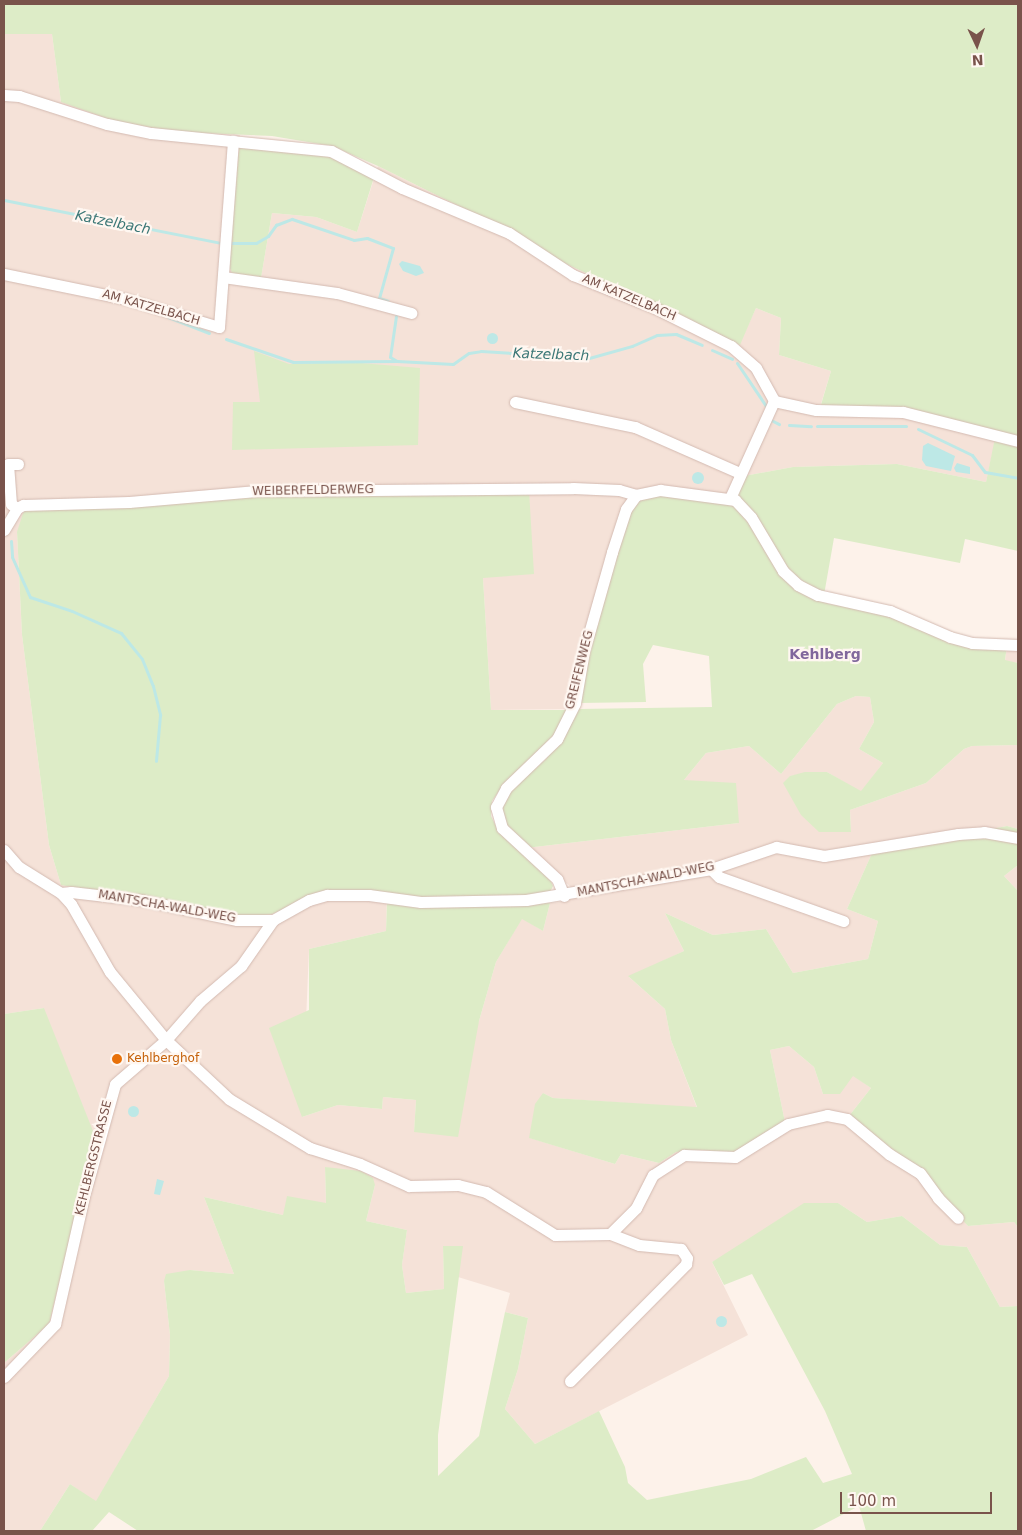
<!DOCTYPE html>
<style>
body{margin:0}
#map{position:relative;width:1022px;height:1535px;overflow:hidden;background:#fdf2ea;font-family:"DejaVu Sans",sans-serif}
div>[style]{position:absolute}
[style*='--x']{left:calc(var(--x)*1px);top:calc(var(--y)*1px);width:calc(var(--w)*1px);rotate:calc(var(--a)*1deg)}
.residential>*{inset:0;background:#f5e2d8}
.green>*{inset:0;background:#ddecc7}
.water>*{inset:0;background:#bde8e6}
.round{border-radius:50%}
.stream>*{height:3px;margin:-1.5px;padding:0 1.5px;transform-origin:1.5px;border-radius:1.5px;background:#bde8e6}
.roads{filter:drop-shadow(0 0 1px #d3bab1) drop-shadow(0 0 1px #d3bab1)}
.minor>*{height:11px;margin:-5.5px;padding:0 5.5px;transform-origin:5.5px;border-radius:5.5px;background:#fff}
.dots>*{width:14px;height:14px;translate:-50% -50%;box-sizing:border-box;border:2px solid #fff7f1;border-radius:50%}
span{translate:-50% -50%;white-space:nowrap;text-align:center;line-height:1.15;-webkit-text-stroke:4.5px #fff7f1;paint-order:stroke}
.street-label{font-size:12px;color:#79534b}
.food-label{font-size:12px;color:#c56008}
.left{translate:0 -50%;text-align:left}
.water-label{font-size:14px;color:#3b7776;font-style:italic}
.neighbourhood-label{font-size:14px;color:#81689c;font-weight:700}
.frame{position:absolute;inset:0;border:5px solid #79534b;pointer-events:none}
.north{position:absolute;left:952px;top:20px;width:50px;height:50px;-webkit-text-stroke:4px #fff7f1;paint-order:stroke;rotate:177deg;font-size:14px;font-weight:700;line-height:20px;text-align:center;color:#79534b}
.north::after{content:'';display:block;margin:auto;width:18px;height:22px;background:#79534b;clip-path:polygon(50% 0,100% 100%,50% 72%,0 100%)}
.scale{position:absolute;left:840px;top:1492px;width:152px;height:22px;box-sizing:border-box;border:2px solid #79534b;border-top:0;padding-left:6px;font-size:15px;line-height:18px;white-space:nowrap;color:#79534b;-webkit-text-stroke:4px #fff7f1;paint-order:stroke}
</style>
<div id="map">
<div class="residential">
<div style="clip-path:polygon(4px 34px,52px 34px,61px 102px,178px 132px,240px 135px,229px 266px,261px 278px,272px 213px,316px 217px,357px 232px,378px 166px,499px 226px,560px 261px,739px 345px,756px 308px,781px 318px,779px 355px,831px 371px,820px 407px,859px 408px,997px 433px,986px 482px,897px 464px,793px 467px,744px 476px,580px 691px,578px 709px,491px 710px,483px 578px,17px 533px,22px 635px,49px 845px,61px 885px,301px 899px,387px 894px,386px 931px,309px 949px,302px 1117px,338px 1105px,382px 1109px,383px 1097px,416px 1100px,414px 1132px,479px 1021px,496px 962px,522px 918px,543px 931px,550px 903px,561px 902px,572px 888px,526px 848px,739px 823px,684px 780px,706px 753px,749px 746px,781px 774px,837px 704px,856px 696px,870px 697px,874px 722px,859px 749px,883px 763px,861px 792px,827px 772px,790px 776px,851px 832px,850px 810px,926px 783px,964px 749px,972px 746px,1018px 745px,1018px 829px,1007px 826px,873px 851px,847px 909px,878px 921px,868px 959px,793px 973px,766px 929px,713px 935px,665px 913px,684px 951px,629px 977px,665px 1009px,671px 1040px,697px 1108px,553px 1098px,543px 1093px,530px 1138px,615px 1164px,621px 1154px,659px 1163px,676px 1152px,703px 1150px,734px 1153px,785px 1122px,770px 1050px,789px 1046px,814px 1067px,823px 1094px,853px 1075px,871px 1088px,849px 1116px,924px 1169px,968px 1226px,1014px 1222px,1018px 1227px,1018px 1306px,1000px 1307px,967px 1247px,940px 1245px,902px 1216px,867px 1222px,838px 1203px,712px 1262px,748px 1335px,535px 1444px,505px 1409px,518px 1369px,528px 1318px,505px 1312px,510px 1293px,458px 1277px,462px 1246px,443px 1247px,444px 1289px,406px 1293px,402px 1265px,407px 1230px,366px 1221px,375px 1185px,325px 1167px,326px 1204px,283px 1215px,204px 1197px,234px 1274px,190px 1270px,164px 1281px,170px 1335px,169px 1376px,96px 1502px,70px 1484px,40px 1531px,4px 1531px,4px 1363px,49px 1324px,44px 1008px,4px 1014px)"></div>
<div style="clip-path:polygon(1018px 641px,1018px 663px,1005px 661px,1007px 646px)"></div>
<div style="clip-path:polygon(1018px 865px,1018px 891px,1004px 876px)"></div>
</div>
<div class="green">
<div style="clip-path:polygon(4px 4px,1018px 4px,1018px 551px,965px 539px,960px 563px,834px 538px,824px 595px,806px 585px,786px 569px,735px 495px,744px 476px,793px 467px,897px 464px,986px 482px,996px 433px,903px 412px,820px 408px,831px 371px,779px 355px,781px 318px,756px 308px,740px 345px,560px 261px,499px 226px,378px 166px,332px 146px,272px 136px,178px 132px,114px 121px,61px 102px,52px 34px,4px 34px)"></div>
<div style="clip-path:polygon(239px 145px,317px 152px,376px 171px,357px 232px,316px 217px,272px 213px,261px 278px,233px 275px,229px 266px)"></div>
<div style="clip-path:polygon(254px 351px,289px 364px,349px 362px,420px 368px,418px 445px,232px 450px,233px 402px,260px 402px)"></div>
<div style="clip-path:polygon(529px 490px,534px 574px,483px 578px,491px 710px,568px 710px,552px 738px,504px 784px,492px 801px,491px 816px,498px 830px,549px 877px,553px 886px,550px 892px,518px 896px,425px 899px,331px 890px,272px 914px,247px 917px,61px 885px,49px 845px,22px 635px,17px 532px,25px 507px,201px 497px)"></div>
<div style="clip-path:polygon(647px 493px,732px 502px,803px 592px,829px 604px,880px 612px,947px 641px,1007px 646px,1005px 660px,1018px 663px,1018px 745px,972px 746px,964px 749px,926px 783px,850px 810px,851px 832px,819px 832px,801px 815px,783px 783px,790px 776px,805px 772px,827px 772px,861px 791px,883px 763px,859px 749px,874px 722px,870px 697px,856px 696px,837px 704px,781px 774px,749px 746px,706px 753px,684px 780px,736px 783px,739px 823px,526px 848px,504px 825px,500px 813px,503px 804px,508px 793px,546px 759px,578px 709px,712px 707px,709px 656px,653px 645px,643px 664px,646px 702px,579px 703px,590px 647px,631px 507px)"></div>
<div style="clip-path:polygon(1007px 826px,1018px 829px,1018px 865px,1004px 876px,1018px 891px,1018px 1227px,1014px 1222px,968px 1226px,939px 1195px,849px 1116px,871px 1088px,853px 1076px,840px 1094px,823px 1094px,814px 1067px,789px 1046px,770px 1050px,785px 1122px,734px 1153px,703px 1150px,676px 1152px,659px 1163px,621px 1154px,615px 1164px,529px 1138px,535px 1104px,543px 1093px,553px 1098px,697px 1107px,671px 1040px,665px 1009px,628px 976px,684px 951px,665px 913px,713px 935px,766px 929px,793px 973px,868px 959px,878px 921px,847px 909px,873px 851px)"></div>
<div style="clip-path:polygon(387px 901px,428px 906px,550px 903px,543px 931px,522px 919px,496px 962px,479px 1021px,458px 1137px,414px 1132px,416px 1100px,383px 1097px,382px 1109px,338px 1105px,302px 1117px,269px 1028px,309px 1010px,309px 949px,386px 931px)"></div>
<div style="clip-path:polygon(44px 1008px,95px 1136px,49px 1324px,4px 1363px,4px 1014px)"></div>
<div style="clip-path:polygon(325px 1167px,361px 1171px,373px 1178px,375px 1185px,366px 1221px,407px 1230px,402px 1265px,406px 1293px,444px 1289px,443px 1246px,463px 1246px,438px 1435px,438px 1476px,479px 1436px,505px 1312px,528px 1318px,518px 1369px,505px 1409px,535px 1444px,599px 1411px,625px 1467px,628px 1483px,647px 1500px,751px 1479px,806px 1457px,823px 1483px,852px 1474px,825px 1411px,752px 1274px,724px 1285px,712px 1262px,804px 1203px,838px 1203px,867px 1222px,902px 1216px,940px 1245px,967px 1247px,1000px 1307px,1018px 1306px,1018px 1531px,866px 1531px,859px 1506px,811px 1531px,138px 1531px,109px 1512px,92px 1531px,40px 1531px,70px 1484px,96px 1501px,169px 1376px,170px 1335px,164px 1281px,166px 1274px,190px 1270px,234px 1274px,204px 1197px,283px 1215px,287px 1196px,326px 1203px)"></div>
</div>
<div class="water">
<div style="clip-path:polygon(402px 261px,420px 266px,424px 273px,416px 276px,403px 271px,399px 264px)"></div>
<div class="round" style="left:486.5px;top:332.5px;width:11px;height:11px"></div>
<div style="clip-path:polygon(928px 443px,955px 456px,951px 471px,926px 466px,922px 460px,923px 446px)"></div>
<div style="clip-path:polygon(957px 463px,970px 467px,970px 474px,956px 472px,954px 468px)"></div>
<div class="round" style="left:692px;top:472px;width:12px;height:12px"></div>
<div class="round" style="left:127.5px;top:1105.5px;width:11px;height:11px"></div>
<div style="clip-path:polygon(157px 1179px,164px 1181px,160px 1195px,154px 1194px)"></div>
<div class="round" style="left:715.5px;top:1315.5px;width:11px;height:11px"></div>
</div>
<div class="stream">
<div style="--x:4;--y:200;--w:222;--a:11.2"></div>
<div style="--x:231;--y:243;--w:25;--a:0"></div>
<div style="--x:256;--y:243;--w:14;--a:-30"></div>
<div style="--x:268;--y:236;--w:14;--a:-54"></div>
<div style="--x:276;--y:225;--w:17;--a:-21"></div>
<div style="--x:292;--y:219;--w:65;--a:18.7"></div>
<div style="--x:354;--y:240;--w:13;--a:-9"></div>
<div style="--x:367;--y:238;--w:28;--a:21"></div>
<div style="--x:393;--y:248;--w:52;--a:105.6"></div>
<div style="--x:379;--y:298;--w:9;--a:18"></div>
<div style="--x:396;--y:316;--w:41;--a:98.3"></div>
<div style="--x:390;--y:357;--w:8;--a:30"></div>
<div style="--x:397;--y:361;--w:56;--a:3.1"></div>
<div style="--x:453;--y:364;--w:19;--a:-35"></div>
<div style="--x:469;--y:353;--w:12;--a:-9"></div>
<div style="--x:481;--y:351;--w:108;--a:3.7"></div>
<div style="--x:589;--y:358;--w:45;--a:-15.6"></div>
<div style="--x:632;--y:346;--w:27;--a:-24"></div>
<div style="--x:657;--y:335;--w:19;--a:-3"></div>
<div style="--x:676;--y:334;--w:28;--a:23"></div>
<div style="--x:168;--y:317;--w:44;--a:21.3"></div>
<div style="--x:226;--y:339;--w:71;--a:18.9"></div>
<div style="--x:293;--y:362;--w:104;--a:-0.6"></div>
<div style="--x:712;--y:350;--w:22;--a:24"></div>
<div style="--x:737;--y:363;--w:52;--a:56"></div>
<div style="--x:771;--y:420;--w:9;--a:27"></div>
<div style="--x:789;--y:425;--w:22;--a:3"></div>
<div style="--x:817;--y:426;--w:89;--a:0"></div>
<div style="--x:918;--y:429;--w:60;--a:25.7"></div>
<div style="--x:972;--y:455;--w:21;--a:53"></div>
<div style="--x:985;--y:472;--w:34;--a:10"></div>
<div style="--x:11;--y:541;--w:16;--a:86"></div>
<div style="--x:12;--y:557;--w:44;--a:65.8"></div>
<div style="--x:30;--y:597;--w:44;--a:18.4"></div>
<div style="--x:72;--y:611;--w:54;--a:24.2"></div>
<div style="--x:121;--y:633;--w:33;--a:51"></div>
<div style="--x:142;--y:659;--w:29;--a:68"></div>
<div style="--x:153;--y:686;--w:30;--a:76"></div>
<div style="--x:160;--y:715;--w:46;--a:95"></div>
</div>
<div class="roads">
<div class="minor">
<div style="--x:4;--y:95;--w:15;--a:4"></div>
<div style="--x:19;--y:96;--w:92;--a:17.7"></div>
<div style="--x:107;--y:124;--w:45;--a:11.6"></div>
<div style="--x:151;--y:133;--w:181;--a:5.7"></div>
<div style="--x:331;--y:151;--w:80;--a:27.5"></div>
<div style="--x:402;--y:188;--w:116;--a:22.8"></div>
<div style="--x:509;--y:233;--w:77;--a:33.3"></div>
<div style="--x:573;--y:275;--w:88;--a:21.9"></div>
<div style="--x:655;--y:308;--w:85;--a:26.6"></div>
<div style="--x:731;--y:346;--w:33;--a:41"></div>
<div style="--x:756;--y:368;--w:38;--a:61"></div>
<div style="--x:774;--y:401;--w:43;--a:12.1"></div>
<div style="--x:816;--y:410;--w:87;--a:1.3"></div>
<div style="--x:903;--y:412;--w:119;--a:14.2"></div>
<div style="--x:4;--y:274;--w:125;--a:11.6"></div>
<div style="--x:126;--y:299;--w:97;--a:16.8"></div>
<div style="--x:219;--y:327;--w:187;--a:-85.7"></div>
<div style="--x:223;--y:277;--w:115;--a:8"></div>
<div style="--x:337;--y:293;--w:77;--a:15.1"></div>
<div style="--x:515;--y:402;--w:123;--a:11.8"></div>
<div style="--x:635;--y:427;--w:115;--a:23.7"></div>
<div style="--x:730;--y:498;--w:107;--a:-65.6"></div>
<div style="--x:17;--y:508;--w:7;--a:-146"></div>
<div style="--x:11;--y:504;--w:40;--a:-94.3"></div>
<div style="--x:8;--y:464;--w:10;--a:0"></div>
<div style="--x:4;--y:530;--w:26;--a:-59"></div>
<div style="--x:17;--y:508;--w:7;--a:-27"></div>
<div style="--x:23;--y:505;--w:106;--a:-1.6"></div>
<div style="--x:129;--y:502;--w:128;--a:-4.9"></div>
<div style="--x:257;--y:491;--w:316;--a:-0.5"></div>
<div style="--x:573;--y:488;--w:46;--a:2.5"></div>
<div style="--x:619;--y:490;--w:18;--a:16"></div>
<div style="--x:4;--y:850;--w:23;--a:49"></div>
<div style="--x:19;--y:867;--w:49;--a:31.8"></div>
<div style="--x:61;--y:893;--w:15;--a:48"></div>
<div style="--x:71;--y:904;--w:78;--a:60.2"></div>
<div style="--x:110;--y:972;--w:88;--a:50.5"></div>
<div style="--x:166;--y:1040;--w:52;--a:-48.9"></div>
<div style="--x:200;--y:1001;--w:54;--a:-40.5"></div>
<div style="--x:241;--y:966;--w:56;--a:-55.2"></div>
<div style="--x:273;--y:920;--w:41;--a:-29.1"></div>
<div style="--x:309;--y:900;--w:19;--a:-16"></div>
<div style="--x:327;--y:895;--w:42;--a:0"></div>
<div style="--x:369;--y:895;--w:52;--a:7.7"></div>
<div style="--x:421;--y:902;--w:105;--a:-1.1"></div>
<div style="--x:526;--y:900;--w:188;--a:-9.5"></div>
<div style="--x:711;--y:869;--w:69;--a:-18.7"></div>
<div style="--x:776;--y:847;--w:49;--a:10.6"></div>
<div style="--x:824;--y:856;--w:136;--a:-9.3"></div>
<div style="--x:958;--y:834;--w:26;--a:-4"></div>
<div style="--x:984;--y:832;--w:35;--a:10"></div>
<div style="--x:711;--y:869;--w:11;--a:45"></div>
<div style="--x:719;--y:877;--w:132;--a:19.5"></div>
<div style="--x:61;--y:893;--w:10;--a:-6"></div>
<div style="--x:71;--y:892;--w:70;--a:6.5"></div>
<div style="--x:141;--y:900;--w:98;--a:11.8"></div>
<div style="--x:237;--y:920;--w:36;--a:0"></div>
<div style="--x:564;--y:896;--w:18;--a:-112"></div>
<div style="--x:557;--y:879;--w:75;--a:-137.2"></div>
<div style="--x:502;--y:828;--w:22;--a:-106"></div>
<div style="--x:496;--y:807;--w:21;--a:-62"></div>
<div style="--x:506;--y:788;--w:71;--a:-43.9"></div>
<div style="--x:557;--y:739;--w:40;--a:-63.4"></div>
<div style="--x:575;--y:703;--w:53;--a:-80.2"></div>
<div style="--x:584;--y:651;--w:103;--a:-74.2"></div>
<div style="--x:612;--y:552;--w:45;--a:-72"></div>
<div style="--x:626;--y:509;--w:17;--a:-54"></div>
<div style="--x:636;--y:495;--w:25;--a:-12"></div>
<div style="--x:660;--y:490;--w:76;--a:7.6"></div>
<div style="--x:735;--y:500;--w:23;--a:47"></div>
<div style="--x:751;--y:517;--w:63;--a:59.3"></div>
<div style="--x:783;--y:571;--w:21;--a:43"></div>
<div style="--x:798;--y:585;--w:22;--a:27"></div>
<div style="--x:818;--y:595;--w:74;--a:12.5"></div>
<div style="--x:890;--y:611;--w:65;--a:23.4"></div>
<div style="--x:950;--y:637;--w:23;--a:15"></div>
<div style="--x:972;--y:643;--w:46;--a:2.5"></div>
<div style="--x:4;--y:1377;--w:74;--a:-46.1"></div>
<div style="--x:55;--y:1324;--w:131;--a:-77.2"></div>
<div style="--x:84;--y:1196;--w:116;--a:-74.5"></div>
<div style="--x:115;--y:1084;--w:67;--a:-40.8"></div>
<div style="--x:166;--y:1040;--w:86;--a:43.1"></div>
<div style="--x:229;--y:1099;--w:95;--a:31.2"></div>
<div style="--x:310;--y:1148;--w:52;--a:17.7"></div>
<div style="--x:360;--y:1164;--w:54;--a:24.2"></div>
<div style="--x:409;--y:1186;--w:49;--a:-1.2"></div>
<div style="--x:458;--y:1185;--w:29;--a:14"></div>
<div style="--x:486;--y:1192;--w:81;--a:31.9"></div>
<div style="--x:555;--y:1235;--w:55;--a:-1"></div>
<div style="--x:610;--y:1234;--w:37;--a:-45"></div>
<div style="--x:636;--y:1208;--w:37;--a:-63"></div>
<div style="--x:653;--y:1175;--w:37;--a:-33"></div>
<div style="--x:684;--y:1155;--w:51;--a:2.2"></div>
<div style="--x:735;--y:1157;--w:62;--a:-31.9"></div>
<div style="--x:788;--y:1124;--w:40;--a:-13"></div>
<div style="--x:827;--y:1115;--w:20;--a:11"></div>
<div style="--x:847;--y:1119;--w:55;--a:39.8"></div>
<div style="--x:889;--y:1154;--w:36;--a:32"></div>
<div style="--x:920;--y:1173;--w:31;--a:54"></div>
<div style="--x:938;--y:1198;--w:28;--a:45"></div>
<div style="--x:570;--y:1381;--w:165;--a:-45.2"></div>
<div style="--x:686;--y:1264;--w:6;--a:-81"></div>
<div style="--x:687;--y:1258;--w:11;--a:-124"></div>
<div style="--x:681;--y:1249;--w:42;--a:-174.6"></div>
<div style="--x:639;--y:1245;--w:31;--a:-159"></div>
</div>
</div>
<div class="dots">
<div style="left:117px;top:1059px;background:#e8710a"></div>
</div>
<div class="street-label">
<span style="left:629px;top:298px;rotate:23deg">AM KATZELBACH</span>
<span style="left:151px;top:308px;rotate:16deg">AM KATZELBACH</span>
<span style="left:313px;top:491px;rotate:-1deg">WEIBERFELDERWEG</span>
<span style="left:580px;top:670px;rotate:-76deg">GREIFENWEG</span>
<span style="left:646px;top:880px;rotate:-11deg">MANTSCHA-WALD-WEG</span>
<span style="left:167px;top:907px;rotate:10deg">MANTSCHA-WALD-WEG</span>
<span style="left:94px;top:1158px;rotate:-76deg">KEHLBERGSTRASSE</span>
</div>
<div class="food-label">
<span class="left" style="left:127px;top:1059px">Kehlberghof</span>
</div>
<div class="water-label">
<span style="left:113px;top:222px;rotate:11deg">Katzelbach</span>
<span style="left:551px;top:354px;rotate:2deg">Katzelbach</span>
</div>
<div class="neighbourhood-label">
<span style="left:825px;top:654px">Kehlberg</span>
</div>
<div class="frame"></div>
<div class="north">N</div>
<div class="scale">100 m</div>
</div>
